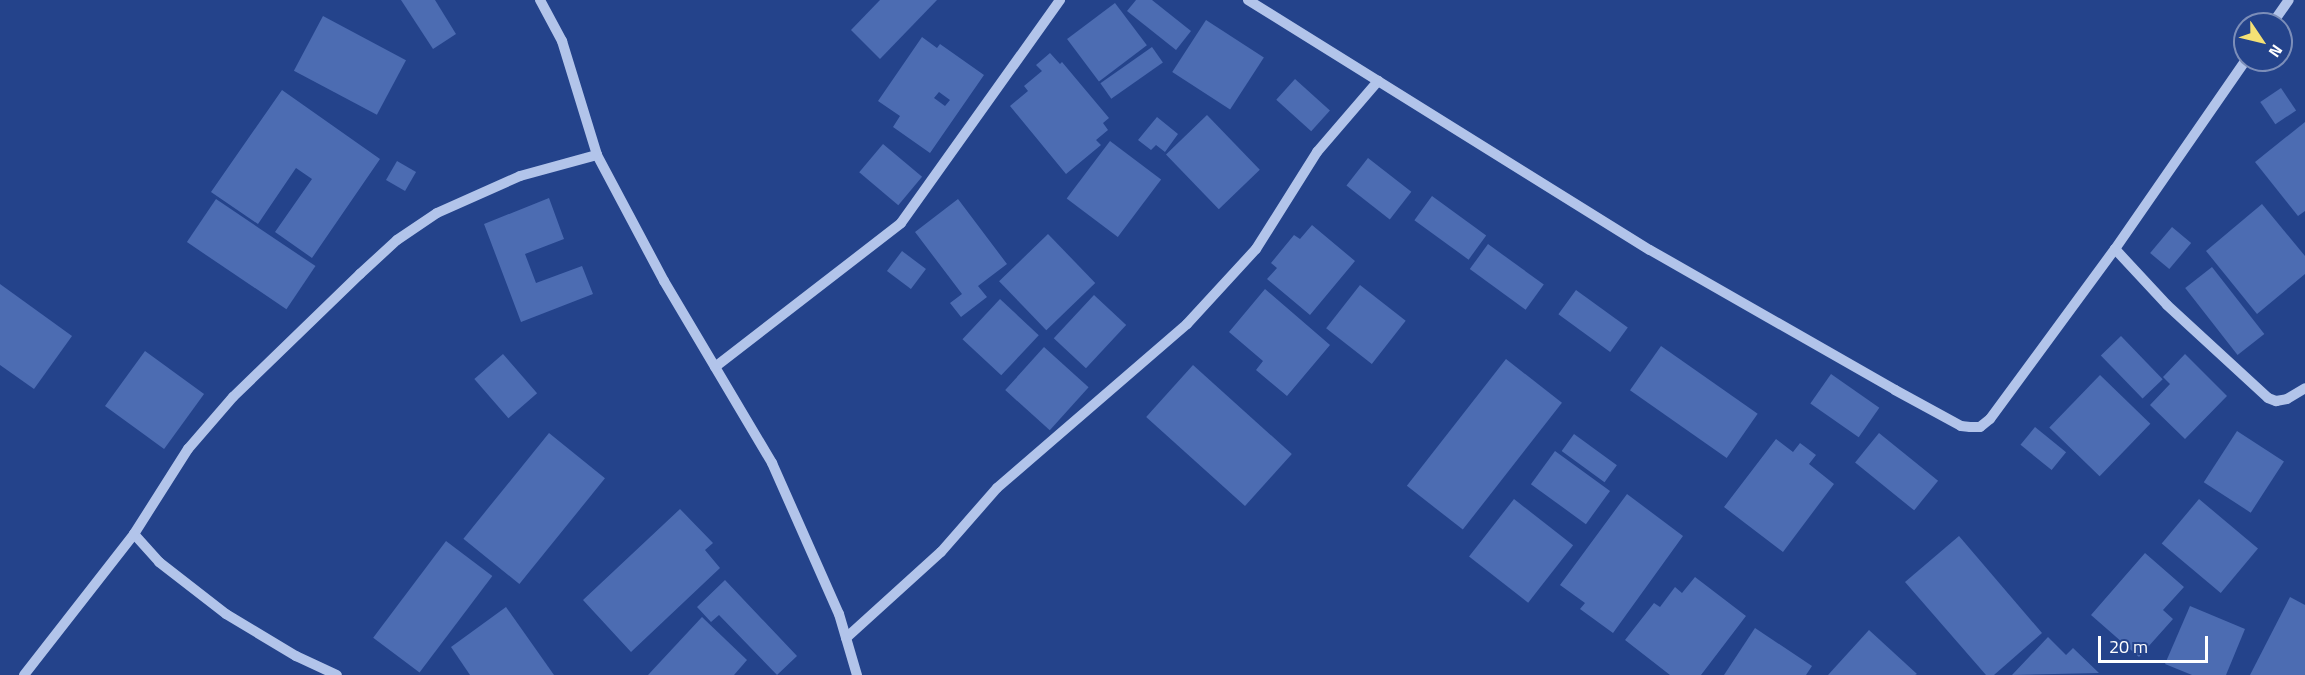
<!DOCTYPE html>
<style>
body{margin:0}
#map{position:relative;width:2305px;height:675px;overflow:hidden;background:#24438b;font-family:"Titillium Web",sans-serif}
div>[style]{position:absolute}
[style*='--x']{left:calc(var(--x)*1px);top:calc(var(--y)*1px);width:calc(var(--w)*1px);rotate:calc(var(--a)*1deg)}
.building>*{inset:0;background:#4c6cb2;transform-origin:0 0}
.minor>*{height:10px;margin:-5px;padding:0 5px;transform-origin:5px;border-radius:5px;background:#b2c4ea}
span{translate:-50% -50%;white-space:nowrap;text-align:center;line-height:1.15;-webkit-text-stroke:4.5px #24438b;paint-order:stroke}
.north{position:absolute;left:2233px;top:12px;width:60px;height:60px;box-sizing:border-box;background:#24438b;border:2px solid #7c8eb9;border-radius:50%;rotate:125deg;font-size:16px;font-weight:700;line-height:24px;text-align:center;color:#fff}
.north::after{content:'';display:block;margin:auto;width:21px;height:27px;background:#f5e175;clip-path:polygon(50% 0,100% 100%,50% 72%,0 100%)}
.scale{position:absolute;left:2098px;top:636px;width:110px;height:27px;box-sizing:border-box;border:3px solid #fff;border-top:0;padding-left:8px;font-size:18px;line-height:21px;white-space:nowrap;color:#fff;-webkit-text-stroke:4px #24438b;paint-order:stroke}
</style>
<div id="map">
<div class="building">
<div style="clip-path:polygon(401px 0,435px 0,456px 34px,433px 49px)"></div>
<div style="clip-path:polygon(880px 0,937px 0,880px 59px,851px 30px)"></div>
<div style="clip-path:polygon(1136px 0,1152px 0,1191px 31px,1176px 50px,1127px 11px)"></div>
<div style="left:1115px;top:3px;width:53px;height:60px;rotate:53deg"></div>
<div style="left:323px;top:16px;width:94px;height:62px;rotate:28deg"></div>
<div style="left:1206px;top:20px;width:69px;height:62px;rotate:33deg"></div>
<div style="clip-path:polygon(evenodd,922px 37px,937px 48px,940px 44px,984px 75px,930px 153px,893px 127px,900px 116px,878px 101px,922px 37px,939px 92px,950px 100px,945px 106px,934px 98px,939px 92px)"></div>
<div style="left:1152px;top:47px;width:19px;height:63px;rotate:55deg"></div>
<div style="clip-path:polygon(1050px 53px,1060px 64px,1062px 62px,1109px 118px,1103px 123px,1108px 130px,1096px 140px,1101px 145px,1066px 174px,1010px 106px,1028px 91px,1024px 86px,1042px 71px,1036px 65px)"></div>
<div style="left:1295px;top:79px;width:47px;height:28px;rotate:42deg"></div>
<div style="left:2281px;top:88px;width:27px;height:25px;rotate:56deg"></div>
<div style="clip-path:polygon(282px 90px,380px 159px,312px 258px,275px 232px,312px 179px,296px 168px,258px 224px,211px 192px)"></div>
<div style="left:1207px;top:115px;width:76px;height:57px;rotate:46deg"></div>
<div style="clip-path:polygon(1157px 117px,1178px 134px,1165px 152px,1156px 145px,1151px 150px,1138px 140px)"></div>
<div style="clip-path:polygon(2305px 122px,2305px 211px,2298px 216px,2255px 162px)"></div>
<div style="left:1110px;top:141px;width:64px;height:72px;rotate:37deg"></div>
<div style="left:883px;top:144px;width:51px;height:37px;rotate:40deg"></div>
<div style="left:1368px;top:158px;width:55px;height:35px;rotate:38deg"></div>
<div style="left:397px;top:161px;width:22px;height:22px;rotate:30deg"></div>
<div style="left:1432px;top:196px;width:67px;height:30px;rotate:36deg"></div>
<div style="clip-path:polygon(549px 198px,564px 239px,525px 254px,536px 283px,582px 266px,593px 294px,521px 322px,484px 224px)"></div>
<div style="left:216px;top:199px;width:120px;height:52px;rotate:34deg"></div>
<div style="clip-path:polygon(958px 199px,1007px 264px,978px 286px,987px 297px,961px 317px,950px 303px,962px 294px,915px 232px)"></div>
<div style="clip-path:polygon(2262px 204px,2305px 256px,2305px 274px,2257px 314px,2206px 251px)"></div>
<div style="clip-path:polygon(1312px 225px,1355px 261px,1310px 315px,1267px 279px,1277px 268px,1271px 263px,1294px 235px,1300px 239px)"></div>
<div style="left:2172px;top:227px;width:25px;height:34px;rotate:40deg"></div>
<div style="left:1048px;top:234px;width:68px;height:68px;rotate:46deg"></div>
<div style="left:1488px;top:244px;width:69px;height:31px;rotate:36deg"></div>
<div style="left:902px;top:251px;width:30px;height:25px;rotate:37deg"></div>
<div style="left:2212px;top:267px;width:85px;height:34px;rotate:52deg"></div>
<div style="clip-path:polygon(0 284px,72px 336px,34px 389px,0 365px)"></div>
<div style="left:1360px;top:285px;width:58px;height:55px;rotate:38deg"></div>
<div style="clip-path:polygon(1265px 289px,1330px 345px,1287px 396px,1256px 370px,1263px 361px,1229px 332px)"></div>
<div style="left:1576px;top:290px;width:64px;height:30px;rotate:36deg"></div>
<div style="left:1094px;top:295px;width:44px;height:59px;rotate:43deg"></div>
<div style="left:1000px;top:299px;width:53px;height:55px;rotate:43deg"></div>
<div style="left:2121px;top:336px;width:60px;height:28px;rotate:46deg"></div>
<div style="left:1661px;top:346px;width:118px;height:54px;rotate:35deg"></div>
<div style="left:1044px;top:347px;width:60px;height:58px;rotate:42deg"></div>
<div style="left:145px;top:351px;width:73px;height:68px;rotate:36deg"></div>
<div style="left:503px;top:354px;width:52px;height:38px;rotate:49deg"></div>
<div style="clip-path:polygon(2185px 354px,2227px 396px,2185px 439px,2150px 405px,2170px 384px,2163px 377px)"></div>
<div style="left:1506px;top:359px;width:71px;height:161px;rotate:38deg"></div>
<div style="left:1193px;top:365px;width:133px;height:70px;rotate:42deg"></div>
<div style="left:1831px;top:374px;width:59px;height:36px;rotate:35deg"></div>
<div style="left:2100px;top:375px;width:70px;height:73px;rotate:44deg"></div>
<div style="left:2035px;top:427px;width:40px;height:23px;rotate:39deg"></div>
<div style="left:2237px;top:431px;width:56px;height:61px;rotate:33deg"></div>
<div style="left:549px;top:433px;width:72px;height:136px;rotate:39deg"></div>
<div style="left:1879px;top:433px;width:76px;height:38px;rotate:39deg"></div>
<div style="left:1574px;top:434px;width:53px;height:21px;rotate:36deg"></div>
<div style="clip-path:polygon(1776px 439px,1793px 452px,1800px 443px,1816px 455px,1809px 464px,1834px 484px,1783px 552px,1724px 507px)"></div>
<div style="left:1555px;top:451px;width:68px;height:41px;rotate:36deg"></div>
<div style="clip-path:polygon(1627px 494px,1683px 536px,1613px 633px,1580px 609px,1585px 603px,1560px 585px)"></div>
<div style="left:1514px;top:499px;width:75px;height:73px;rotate:38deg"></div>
<div style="left:2199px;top:499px;width:77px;height:58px;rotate:40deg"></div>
<div style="clip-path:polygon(680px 509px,713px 543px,705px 550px,720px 568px,631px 652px,583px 600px)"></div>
<div style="clip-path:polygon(1959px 536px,2042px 633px,1994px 675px,1986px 675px,1905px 582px)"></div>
<div style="left:446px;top:541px;width:58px;height:121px;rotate:37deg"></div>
<div style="clip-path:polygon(2145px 553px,2184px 587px,2163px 610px,2173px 619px,2139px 657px,2091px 615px)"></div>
<div style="clip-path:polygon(1695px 577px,1746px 616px,1701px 675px,1670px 675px,1625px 640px,1654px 603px,1660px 607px,1675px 587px,1682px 593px)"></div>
<div style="clip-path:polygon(725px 580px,797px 656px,777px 675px,719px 615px,711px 622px,697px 607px)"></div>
<div style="clip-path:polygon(2290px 597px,2305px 605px,2305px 675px,2250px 675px)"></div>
<div style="clip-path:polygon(2190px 606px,2245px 629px,2226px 675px,2192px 675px,2165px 664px)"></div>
<div style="clip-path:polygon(506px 607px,554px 675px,470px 675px,451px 647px)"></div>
<div style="clip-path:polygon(702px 617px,747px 660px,734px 675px,648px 675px)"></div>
<div style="clip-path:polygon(1755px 628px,1812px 666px,1806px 675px,1724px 675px)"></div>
<div style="clip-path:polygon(1869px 630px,1917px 674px,1915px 675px,1828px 675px)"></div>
<div style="clip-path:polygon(2048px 637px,2066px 655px,2073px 648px,2099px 673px,2012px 675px)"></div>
</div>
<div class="minor">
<div style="--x:540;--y:0;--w:47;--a:61.8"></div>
<div style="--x:562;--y:41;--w:119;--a:72.9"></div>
<div style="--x:597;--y:155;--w:143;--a:62"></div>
<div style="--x:664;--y:281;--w:212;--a:59.3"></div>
<div style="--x:772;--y:463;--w:165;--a:66.1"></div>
<div style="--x:839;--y:614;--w:64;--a:73.6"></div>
<div style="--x:1248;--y:0;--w:473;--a:31.9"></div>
<div style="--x:1650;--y:250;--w:282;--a:29.7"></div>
<div style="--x:1895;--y:390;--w:75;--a:28.6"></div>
<div style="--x:1961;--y:426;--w:9;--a:6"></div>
<div style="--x:1970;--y:427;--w:10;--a:0"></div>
<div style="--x:1980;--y:427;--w:13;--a:-39"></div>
<div style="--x:1990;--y:419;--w:211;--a:-53.7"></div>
<div style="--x:2115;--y:249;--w:230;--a:-55.3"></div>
<div style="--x:2272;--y:24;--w:29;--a:-55"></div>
<div style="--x:2115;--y:249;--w:76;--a:47.1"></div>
<div style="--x:2167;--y:305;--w:137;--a:42.6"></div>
<div style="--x:2268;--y:398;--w:9;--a:21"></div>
<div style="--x:2276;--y:401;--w:11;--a:-10"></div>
<div style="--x:2287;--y:399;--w:21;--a:-31"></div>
<div style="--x:715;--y:367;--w:235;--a:-37.7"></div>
<div style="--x:901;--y:223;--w:274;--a:-54.5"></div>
<div style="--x:134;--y:534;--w:38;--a:48"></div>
<div style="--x:159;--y:562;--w:85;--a:37.8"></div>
<div style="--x:226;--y:614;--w:82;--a:31"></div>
<div style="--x:296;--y:656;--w:45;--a:24.9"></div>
<div style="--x:846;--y:638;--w:128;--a:-42.2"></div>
<div style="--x:941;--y:552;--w:85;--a:-48.8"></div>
<div style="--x:997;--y:488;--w:251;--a:-40.8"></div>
<div style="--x:1187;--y:324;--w:102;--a:-47.4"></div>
<div style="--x:1256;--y:249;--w:115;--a:-57.8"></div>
<div style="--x:1317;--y:152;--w:94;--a:-49.3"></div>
<div style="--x:24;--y:675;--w:179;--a:-52"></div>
<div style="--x:134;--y:534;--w:101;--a:-57.6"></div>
<div style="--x:188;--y:449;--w:69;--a:-49.1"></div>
<div style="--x:233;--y:397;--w:177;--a:-44.1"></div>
<div style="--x:360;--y:274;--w:50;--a:-42.6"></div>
<div style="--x:397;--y:240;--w:48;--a:-34"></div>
<div style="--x:437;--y:213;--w:91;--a:-24"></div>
<div style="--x:520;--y:176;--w:80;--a:-15.3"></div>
</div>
<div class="north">N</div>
<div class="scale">20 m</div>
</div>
